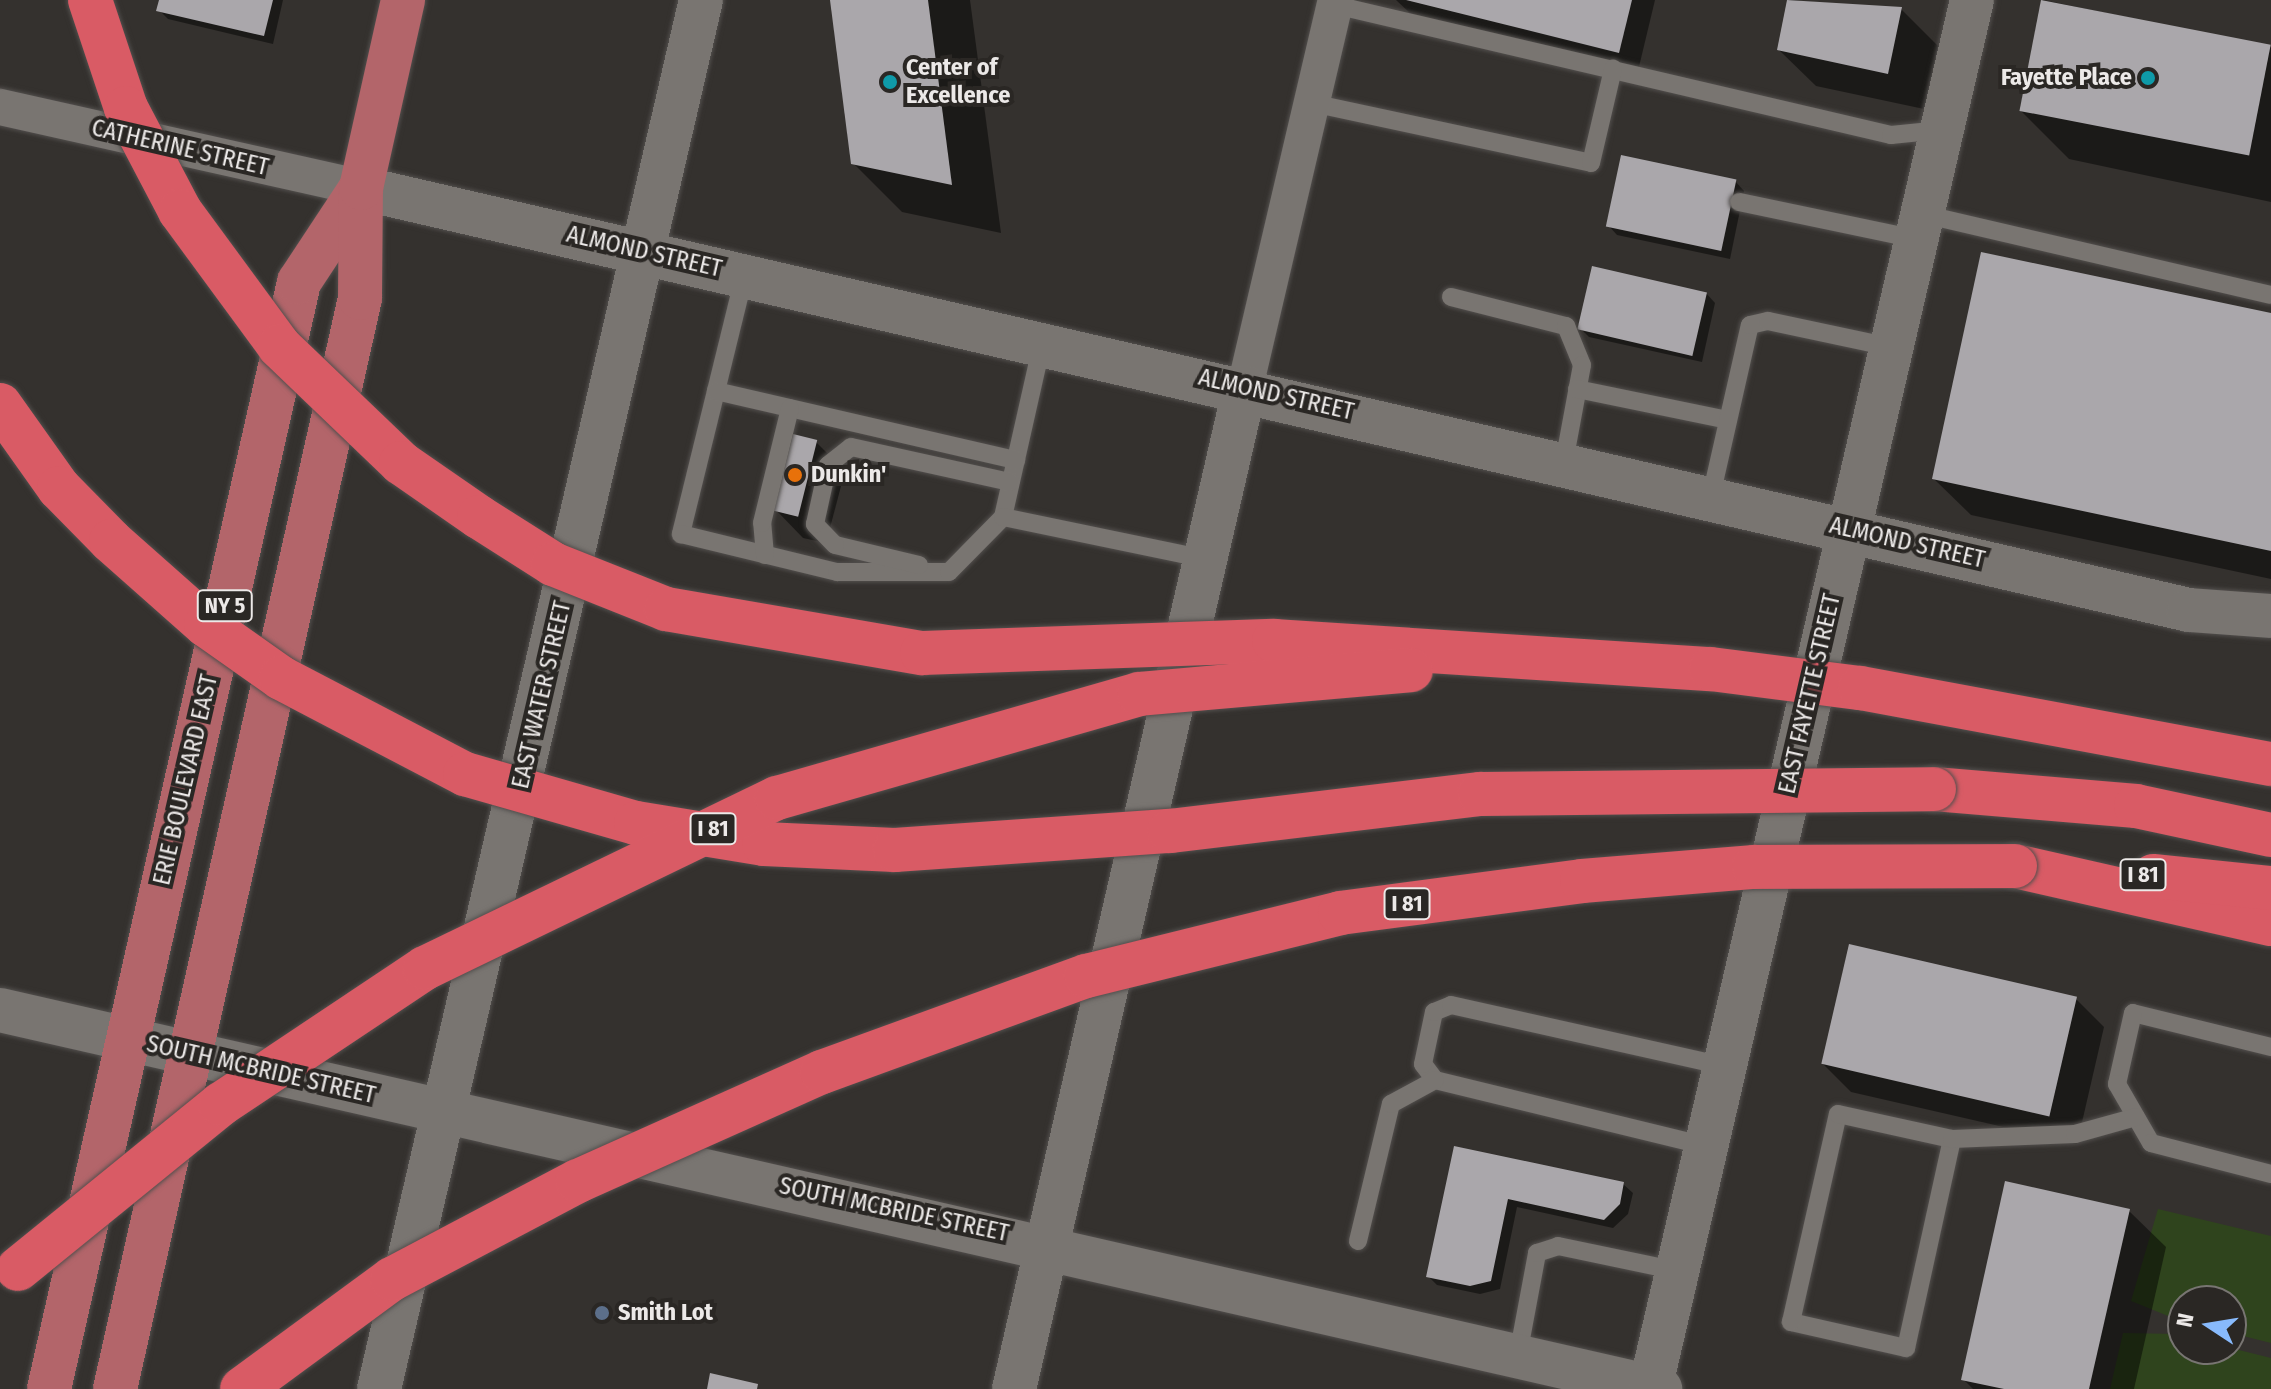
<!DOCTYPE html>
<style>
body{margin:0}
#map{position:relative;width:2271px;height:1389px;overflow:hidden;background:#34312e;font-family:"Fira Sans Condensed",sans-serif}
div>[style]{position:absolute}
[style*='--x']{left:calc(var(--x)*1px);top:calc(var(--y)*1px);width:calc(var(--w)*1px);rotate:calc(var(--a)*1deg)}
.green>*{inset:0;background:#2f441d}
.shadow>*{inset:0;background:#0007}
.building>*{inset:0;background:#aaa7ab;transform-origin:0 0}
.roads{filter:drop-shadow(0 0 2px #524f4d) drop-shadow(0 0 2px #524f4d)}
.service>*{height:18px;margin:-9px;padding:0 9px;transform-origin:9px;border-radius:9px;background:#797571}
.minor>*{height:36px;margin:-18px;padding:0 18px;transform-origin:18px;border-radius:18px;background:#797571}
.tertiary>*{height:44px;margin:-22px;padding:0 22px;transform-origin:22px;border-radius:22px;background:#797571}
.primary>*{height:44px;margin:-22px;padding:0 22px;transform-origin:22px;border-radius:22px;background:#b3656a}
.motorway>*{height:44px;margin:-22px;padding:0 22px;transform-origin:22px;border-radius:22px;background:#d95b65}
.bridges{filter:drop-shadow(0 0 2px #524f4d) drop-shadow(0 0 2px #524f4d)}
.motorway-bridge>*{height:44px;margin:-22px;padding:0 22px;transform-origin:22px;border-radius:22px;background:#d95b65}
.dots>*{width:22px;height:22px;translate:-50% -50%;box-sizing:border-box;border:4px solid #2a2724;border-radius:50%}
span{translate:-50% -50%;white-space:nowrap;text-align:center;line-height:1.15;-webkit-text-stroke:8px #2a2724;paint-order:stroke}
.shield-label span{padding:2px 6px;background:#2a2724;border:2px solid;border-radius:6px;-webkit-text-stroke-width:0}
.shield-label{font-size:22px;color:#ece9e8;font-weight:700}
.poi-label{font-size:24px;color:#ece9e8;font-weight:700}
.left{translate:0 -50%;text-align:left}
.right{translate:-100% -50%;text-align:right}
.street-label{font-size:24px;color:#ece9e8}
.north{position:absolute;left:2167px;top:1285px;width:80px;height:80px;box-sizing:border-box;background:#2a2724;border:2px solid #787572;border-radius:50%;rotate:282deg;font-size:22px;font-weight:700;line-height:32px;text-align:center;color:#ece9e8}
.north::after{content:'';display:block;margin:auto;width:28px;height:36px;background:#88bafc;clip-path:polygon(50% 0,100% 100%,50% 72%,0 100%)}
</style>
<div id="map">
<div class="green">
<div style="clip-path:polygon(2158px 1209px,2271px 1236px,2271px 1343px,2231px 1333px,2231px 1301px,2183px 1301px,2183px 1322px,2131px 1301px)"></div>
<div style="clip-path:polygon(2123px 1333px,2177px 1334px,2183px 1349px,2231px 1348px,2271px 1358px,2271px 1389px,2110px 1389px)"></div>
</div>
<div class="shadow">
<div style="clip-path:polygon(161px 0,283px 0,273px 44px,168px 19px,159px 10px)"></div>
<div style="clip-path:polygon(832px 0,970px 0,1001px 233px,902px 212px,853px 163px)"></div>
<div style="clip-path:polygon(1396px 0,1655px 0,1638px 71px,1413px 16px)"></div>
<div style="clip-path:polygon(1789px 0,1901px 9px,1938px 46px,1924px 109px,1816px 86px,1779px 50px)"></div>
<div style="clip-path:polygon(2043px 0,2271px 47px,2271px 202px,2069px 159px,2020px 110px)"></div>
<div style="clip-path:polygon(1735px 181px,1744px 191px,1730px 259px,1617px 235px,1608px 225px)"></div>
<div style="clip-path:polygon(1706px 293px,1715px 303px,1702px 362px,1589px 337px,1580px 328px)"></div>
<div style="clip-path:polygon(2271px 315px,2271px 579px,1971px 515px,1934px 479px)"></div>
<div style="clip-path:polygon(816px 442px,845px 471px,826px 543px,803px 538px,775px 509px)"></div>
<div style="clip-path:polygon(2076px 999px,2104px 1027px,2077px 1144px,1851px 1092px,1823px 1064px)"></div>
<div style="clip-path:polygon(1455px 1148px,1623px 1184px,1633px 1193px,1628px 1214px,1613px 1228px,1517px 1207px,1500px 1289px,1480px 1294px,1437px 1285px,1428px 1276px)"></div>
<div style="clip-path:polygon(2129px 1211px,2166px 1247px,2134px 1389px,1973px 1389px,1963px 1379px)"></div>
</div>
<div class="building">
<div style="clip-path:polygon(159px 0,273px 0,264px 36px,156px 11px)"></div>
<div style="clip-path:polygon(830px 0,928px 0,952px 185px,851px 164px)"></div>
<div style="clip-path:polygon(1406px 0,1632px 0,1619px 53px)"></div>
<div style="clip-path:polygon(1787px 0,1902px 7px,1888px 74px,1777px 50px)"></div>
<div style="left:2041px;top:0;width:234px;height:113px;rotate:11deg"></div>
<div style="left:1621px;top:155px;width:118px;height:73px;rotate:12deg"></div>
<div style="clip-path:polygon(1981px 252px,2271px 313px,2271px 551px,1932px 479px)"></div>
<div style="left:1592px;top:266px;width:118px;height:65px;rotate:13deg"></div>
<div style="left:793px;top:434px;width:25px;height:79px;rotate:14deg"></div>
<div style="left:1849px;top:944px;width:234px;height:123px;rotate:13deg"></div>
<div style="clip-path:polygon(1454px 1146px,1624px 1182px,1620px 1204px,1604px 1220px,1508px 1199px,1491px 1281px,1470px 1286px,1426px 1277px)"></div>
<div style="clip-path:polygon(2005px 1181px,2130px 1209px,2089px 1389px,2004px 1389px,1961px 1380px)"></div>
<div style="clip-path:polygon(710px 1373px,758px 1384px,757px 1389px,707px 1389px)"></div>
</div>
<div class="roads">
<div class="service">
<div style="--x:1335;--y:5;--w:571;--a:13.16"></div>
<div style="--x:1891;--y:135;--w:50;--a:-5.7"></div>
<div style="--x:1312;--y:103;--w:285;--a:12.1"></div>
<div style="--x:1591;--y:163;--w:97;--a:-76.8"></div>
<div style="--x:1739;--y:202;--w:181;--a:11.8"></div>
<div style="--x:1923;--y:214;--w:357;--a:13.1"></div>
<div style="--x:744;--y:277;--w:265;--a:103.8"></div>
<div style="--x:681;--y:534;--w:161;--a:13.7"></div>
<div style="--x:837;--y:572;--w:112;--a:0"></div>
<div style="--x:949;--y:572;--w:77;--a:-45.5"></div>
<div style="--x:1451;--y:297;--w:119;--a:14.2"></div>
<div style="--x:1566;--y:326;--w:42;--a:67.7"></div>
<div style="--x:1582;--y:365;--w:99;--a:100.5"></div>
<div style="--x:1042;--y:344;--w:177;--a:102.7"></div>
<div style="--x:1003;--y:517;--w:207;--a:11.7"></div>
<div style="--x:1577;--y:389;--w:154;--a:11.6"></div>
<div style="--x:716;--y:391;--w:308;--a:13"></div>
<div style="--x:1711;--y:496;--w:175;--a:-77.2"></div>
<div style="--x:1750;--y:325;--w:18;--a:-13"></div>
<div style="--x:1768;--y:321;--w:125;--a:12"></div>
<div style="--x:765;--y:555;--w:32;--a:-95"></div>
<div style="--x:762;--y:523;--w:118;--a:-76.3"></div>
<div style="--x:919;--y:565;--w:86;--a:-166.6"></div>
<div style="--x:835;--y:545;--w:29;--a:-134"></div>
<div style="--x:815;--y:524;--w:60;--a:-77.6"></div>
<div style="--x:828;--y:465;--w:29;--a:-38"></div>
<div style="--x:851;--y:447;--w:163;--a:12.4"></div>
<div style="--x:2271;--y:1047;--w:142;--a:-166.2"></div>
<div style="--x:2133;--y:1013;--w:73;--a:102.7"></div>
<div style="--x:2117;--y:1084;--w:68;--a:60"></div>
<div style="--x:2151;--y:1143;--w:124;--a:14.5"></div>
<div style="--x:1952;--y:1139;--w:214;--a:102.4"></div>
<div style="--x:1906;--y:1348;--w:118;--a:-167.3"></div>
<div style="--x:1791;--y:1322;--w:213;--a:-77.3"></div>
<div style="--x:1838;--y:1114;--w:117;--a:12.4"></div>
<div style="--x:1952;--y:1139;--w:123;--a:-2.3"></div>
<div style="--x:2075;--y:1134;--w:63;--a:-15.6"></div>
<div style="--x:1706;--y:1146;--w:279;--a:-166.3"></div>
<div style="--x:1435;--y:1080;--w:20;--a:-127"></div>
<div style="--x:1423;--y:1064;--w:53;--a:-78.1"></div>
<div style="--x:1434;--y:1012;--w:18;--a:-22"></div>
<div style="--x:1451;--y:1005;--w:281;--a:12.6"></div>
<div style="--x:1358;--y:1241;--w:141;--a:-76.5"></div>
<div style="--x:1391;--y:1104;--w:50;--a:-28.6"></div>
<div style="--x:1518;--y:1355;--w:104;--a:-79.4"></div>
<div style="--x:1537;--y:1253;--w:22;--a:-18"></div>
<div style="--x:1558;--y:1246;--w:123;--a:11.8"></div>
</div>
<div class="minor">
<div style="--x:0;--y:107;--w:370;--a:12.6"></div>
<div style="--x:1245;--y:387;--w:398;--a:-76.8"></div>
</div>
<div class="tertiary">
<div style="--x:361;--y:188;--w:1876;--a:13"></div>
<div style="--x:2189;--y:610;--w:82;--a:4.2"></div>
<div style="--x:0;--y:1010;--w:1703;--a:12.86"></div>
<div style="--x:379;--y:1389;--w:1426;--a:-76.95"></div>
<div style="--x:1014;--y:1389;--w:1028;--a:-77.02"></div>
<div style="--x:1650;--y:1389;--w:1426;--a:-76.95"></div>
</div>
<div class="primary">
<div style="--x:49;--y:1389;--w:1135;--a:-77.27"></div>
<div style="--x:299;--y:282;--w:113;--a:-56.6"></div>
<div style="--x:115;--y:1389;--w:1118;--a:-77.34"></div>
<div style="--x:360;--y:298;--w:110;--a:-89.5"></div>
<div style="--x:361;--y:188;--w:193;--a:-77.4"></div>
</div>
<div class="motorway">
<div style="--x:1934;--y:789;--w:203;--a:4.8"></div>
<div style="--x:2136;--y:806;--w:138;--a:12.1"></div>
<div style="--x:2015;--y:866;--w:262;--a:12.8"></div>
<div style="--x:2153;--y:876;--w:119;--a:5.8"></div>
</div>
</div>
<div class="bridges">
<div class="motorway-bridge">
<div style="--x:90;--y:0;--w:114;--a:71.6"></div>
<div style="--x:126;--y:108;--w:116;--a:62.3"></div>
<div style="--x:180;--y:211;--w:167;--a:53.7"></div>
<div style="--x:279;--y:346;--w:169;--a:43.8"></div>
<div style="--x:401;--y:463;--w:95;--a:34.7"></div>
<div style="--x:479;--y:517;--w:88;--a:32.4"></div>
<div style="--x:553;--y:564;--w:122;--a:21.7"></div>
<div style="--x:666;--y:609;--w:260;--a:9.8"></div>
<div style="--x:922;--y:653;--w:352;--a:-2"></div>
<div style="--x:1274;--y:641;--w:438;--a:3.7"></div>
<div style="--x:1711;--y:669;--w:150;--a:7.3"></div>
<div style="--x:1860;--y:688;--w:418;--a:10.5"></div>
<div style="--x:0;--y:405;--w:102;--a:54.6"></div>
<div style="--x:59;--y:488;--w:74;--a:45.5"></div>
<div style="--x:111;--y:541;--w:127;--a:41.5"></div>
<div style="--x:206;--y:625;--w:92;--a:35.2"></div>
<div style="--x:281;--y:678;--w:208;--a:27.6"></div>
<div style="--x:465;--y:774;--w:178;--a:16"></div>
<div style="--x:636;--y:823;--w:130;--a:9.3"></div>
<div style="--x:764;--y:844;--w:131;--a:2.6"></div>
<div style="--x:895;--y:850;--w:276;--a:-4"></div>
<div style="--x:1170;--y:831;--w:312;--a:-6.8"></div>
<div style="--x:1480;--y:794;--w:454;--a:-0.6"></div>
<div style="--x:18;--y:1269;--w:262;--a:-39.1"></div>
<div style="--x:221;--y:1104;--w:245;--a:-33.7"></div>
<div style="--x:425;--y:968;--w:391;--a:-25.8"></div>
<div style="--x:777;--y:798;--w:377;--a:-16"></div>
<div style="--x:1139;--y:694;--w:273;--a:-5"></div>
<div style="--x:242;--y:1389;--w:186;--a:-36.3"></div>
<div style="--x:392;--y:1279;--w:210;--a:-27.8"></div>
<div style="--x:578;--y:1181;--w:267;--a:-24.1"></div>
<div style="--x:822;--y:1072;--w:281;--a:-20"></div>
<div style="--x:1086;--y:976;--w:262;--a:-13.9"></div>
<div style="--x:1340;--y:913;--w:244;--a:-7.5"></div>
<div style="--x:1582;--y:881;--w:173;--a:-4.7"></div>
<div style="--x:1754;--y:867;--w:261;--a:-0.2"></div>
</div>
</div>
<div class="dots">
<div style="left:2148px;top:78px;background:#0f9aa8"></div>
<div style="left:890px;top:82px;background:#0f9aa8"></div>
<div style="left:795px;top:475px;background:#e8710a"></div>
<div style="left:602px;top:1313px;background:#5c6f8a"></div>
</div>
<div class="shield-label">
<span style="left:225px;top:606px">NY 5</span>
<span style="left:713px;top:829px">I 81</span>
<span style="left:2143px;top:875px">I 81</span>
<span style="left:1407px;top:904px">I 81</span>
</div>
<div class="poi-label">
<span class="left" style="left:906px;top:82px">Center of<br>Excellence</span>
<span class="right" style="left:2132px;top:78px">Fayette Place</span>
<span class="left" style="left:811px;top:475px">Dunkin'</span>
<span class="left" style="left:618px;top:1313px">Smith Lot</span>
</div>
<div class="street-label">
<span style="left:180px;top:148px;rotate:13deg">CATHERINE STREET</span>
<span style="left:644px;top:252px;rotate:13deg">ALMOND STREET</span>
<span style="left:1276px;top:395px;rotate:13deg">ALMOND STREET</span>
<span style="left:1907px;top:543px;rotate:13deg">ALMOND STREET</span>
<span style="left:1810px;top:694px;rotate:-77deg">EAST FAYETTE STREET</span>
<span style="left:542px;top:695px;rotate:-77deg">EAST WATER STREET</span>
<span style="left:186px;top:780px;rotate:-77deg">ERIE BOULEVARD EAST</span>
<span style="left:261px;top:1070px;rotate:13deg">SOUTH MCBRIDE STREET</span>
<span style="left:894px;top:1210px;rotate:12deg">SOUTH MCBRIDE STREET</span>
</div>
<div class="north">N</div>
</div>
